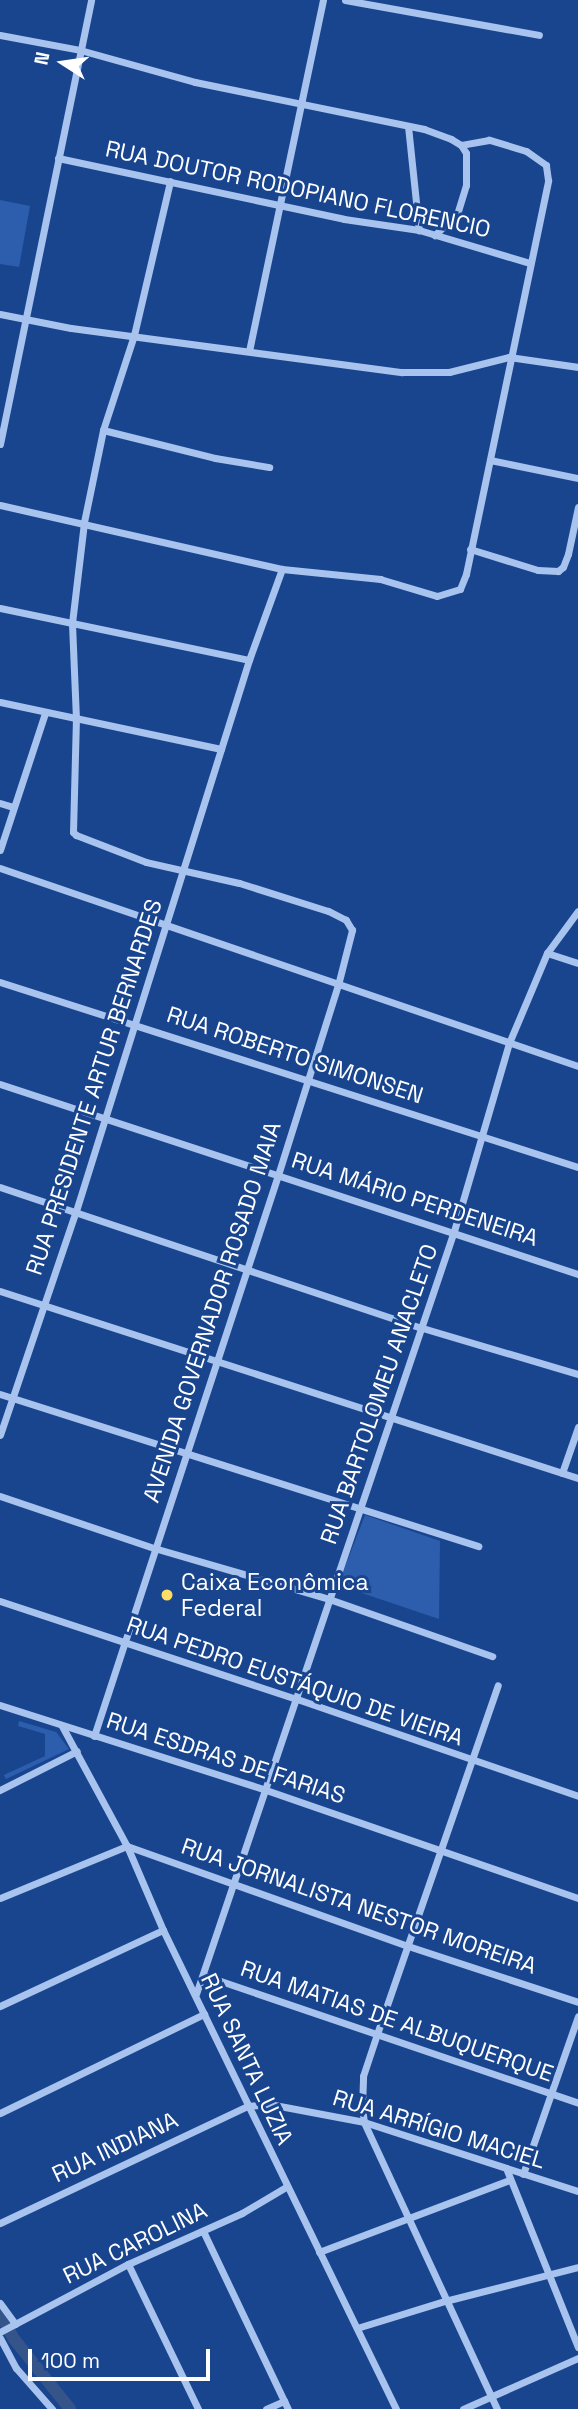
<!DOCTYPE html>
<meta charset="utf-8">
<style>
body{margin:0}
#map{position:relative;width:578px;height:2409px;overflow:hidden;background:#19458f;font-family:"Space Grotesk",sans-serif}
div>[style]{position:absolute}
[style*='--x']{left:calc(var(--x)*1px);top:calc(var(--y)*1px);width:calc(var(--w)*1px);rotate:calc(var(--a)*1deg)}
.green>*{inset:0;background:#2c5ead}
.canal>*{height:12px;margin:-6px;padding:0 6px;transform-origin:6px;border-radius:6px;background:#35548a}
.minor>*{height:7px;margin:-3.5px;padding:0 3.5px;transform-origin:3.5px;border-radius:3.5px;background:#a7c3ee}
.dots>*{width:19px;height:19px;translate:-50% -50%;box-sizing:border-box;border:4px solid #19458f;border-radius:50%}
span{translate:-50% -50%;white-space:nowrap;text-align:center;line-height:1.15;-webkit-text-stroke:6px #19458f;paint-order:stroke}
.street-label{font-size:23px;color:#fff}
.poi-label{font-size:23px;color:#fff}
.left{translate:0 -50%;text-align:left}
.north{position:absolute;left:28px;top:28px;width:70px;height:70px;-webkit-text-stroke:5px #19458f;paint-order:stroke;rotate:282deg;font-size:19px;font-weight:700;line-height:28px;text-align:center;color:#fff}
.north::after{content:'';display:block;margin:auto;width:24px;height:32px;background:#fff;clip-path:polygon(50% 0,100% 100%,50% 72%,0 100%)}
.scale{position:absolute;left:28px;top:2349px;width:182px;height:32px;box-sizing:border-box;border:4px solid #fff;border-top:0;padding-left:9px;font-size:21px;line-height:24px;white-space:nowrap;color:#fff;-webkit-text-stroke:5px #19458f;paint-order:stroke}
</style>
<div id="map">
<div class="green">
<div style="clip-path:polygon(0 200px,30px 206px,19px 267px,0 264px)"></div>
<div style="clip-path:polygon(365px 1515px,440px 1541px,439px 1619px,338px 1585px)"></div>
<div style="clip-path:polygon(19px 1721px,56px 1732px,69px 1749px,6px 1779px,4px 1775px,45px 1756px,45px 1734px,18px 1726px)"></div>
</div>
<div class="canal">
<div style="--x:0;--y:2313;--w:30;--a:62"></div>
<div style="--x:14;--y:2339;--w:90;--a:51.3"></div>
</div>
<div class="minor">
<div style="--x:345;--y:0;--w:197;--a:10.2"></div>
<div style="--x:0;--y:35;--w:81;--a:10.6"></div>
<div style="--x:80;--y:50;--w:119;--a:15.5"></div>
<div style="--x:195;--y:82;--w:234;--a:11.6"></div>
<div style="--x:424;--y:129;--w:29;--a:20"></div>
<div style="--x:451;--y:139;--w:12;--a:31"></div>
<div style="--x:461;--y:145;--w:9;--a:58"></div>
<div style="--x:466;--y:153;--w:32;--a:90"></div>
<div style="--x:466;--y:185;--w:28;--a:107"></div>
<div style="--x:458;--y:212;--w:33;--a:135"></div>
<div style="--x:408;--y:126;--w:105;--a:84"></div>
<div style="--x:58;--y:158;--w:292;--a:12"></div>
<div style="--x:344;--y:219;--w:76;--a:8.3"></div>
<div style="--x:419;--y:230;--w:116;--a:16.6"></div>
<div style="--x:0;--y:314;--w:72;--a:11.2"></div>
<div style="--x:71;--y:328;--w:334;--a:7.6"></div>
<div style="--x:402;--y:372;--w:47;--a:0"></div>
<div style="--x:449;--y:372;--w:62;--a:-14"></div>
<div style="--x:509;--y:357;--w:70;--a:8.2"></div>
<div style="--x:249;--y:351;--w:359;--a:-78.1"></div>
<div style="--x:103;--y:430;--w:115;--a:14"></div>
<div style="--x:215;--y:458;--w:55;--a:9.5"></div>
<div style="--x:0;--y:444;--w:453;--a:-78.4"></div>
<div style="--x:490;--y:460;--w:90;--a:11.6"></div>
<div style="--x:0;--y:505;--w:289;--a:12.8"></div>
<div style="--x:282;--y:569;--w:99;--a:5.8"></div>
<div style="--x:380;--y:579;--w:59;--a:16.6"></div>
<div style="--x:437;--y:596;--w:24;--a:-17"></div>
<div style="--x:460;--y:589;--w:16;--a:-68"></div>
<div style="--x:466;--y:574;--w:402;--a:-78.2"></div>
<div style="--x:548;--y:180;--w:15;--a:-98"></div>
<div style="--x:546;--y:165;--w:24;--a:-145"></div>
<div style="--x:526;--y:151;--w:39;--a:-163"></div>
<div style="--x:489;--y:140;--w:28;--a:170"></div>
<div style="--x:470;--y:549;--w:71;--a:17.2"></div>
<div style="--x:538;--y:570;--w:20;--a:3"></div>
<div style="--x:558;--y:571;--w:6;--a:-39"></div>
<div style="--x:563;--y:567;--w:14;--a:-69"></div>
<div style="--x:568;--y:554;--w:48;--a:-78"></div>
<div style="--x:0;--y:608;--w:254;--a:11.8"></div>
<div style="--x:0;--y:702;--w:226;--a:12"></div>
<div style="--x:0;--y:803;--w:14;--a:17"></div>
<div style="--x:0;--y:850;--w:144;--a:-71.8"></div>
<div style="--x:0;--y:868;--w:611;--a:18.91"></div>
<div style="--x:547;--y:953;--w:33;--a:18"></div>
<div style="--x:0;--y:982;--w:607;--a:17.75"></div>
<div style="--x:0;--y:1084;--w:608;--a:18.2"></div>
<div style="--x:0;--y:1187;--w:442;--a:18.5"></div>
<div style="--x:419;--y:1327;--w:166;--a:16.5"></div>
<div style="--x:0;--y:1291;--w:607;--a:17.93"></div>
<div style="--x:0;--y:1394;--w:502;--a:17.64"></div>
<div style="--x:0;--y:1435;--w:237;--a:-71.3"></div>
<div style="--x:76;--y:1211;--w:578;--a:-72.57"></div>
<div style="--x:249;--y:660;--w:97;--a:-70.1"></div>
<div style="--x:562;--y:1473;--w:49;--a:-70.8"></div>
<div style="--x:0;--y:1496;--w:163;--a:18.7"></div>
<div style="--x:154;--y:1548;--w:182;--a:16.2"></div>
<div style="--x:329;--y:1599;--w:173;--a:19.3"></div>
<div style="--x:0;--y:1601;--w:313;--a:18.3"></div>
<div style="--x:297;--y:1699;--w:297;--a:19"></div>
<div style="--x:0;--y:1705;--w:279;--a:17.7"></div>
<div style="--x:266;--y:1790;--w:330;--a:19.1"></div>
<div style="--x:62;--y:1726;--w:136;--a:61.6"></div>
<div style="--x:127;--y:1846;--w:91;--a:66.8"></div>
<div style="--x:163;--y:1930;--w:533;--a:64.06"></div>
<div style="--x:94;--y:1736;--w:590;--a:-71.84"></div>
<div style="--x:278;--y:1175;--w:199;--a:-72.5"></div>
<div style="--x:338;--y:985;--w:57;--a:-75.7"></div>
<div style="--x:352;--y:930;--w:12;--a:-121"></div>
<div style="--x:346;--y:920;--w:20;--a:-153"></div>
<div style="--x:328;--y:911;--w:93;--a:-162.5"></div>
<div style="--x:239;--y:883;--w:95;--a:-167.3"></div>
<div style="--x:146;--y:862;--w:75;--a:-158.9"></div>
<div style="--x:76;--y:835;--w:4;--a:-135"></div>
<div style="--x:73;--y:832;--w:113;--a:-88.5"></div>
<div style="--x:76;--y:719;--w:96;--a:-92.4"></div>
<div style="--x:72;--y:623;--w:102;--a:-83.2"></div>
<div style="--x:84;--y:522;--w:94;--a:-78.3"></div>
<div style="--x:103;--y:430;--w:100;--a:-71.9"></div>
<div style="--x:134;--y:335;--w:158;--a:-76.8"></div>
<div style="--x:0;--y:1790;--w:86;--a:-26.9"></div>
<div style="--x:0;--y:1898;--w:137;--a:-22.3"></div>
<div style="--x:127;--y:1846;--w:298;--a:19.6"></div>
<div style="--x:408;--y:1946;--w:179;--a:18.2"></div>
<div style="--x:203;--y:1975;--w:396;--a:18.8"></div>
<div style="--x:196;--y:1994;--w:805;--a:-71.32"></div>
<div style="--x:454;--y:1231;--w:196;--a:-73.7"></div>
<div style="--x:509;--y:1043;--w:98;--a:-67.1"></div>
<div style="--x:547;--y:953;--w:52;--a:-53.6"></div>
<div style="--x:0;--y:2006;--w:180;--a:-25"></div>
<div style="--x:0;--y:2113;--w:227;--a:-25.9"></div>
<div style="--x:506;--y:2168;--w:193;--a:68.1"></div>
<div style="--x:523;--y:2174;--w:167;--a:-70.8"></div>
<div style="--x:0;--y:2223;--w:274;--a:-25.3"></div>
<div style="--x:248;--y:2106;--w:21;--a:-5"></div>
<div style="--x:269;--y:2104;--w:97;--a:10.7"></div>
<div style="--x:364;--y:2122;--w:225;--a:17.9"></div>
<div style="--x:203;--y:2231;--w:197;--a:64.5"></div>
<div style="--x:319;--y:2252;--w:204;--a:-20.7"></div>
<div style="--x:128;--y:2264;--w:161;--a:64.2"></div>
<div style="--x:0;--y:2303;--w:26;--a:54"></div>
<div style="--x:357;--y:2328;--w:92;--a:-17.1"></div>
<div style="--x:445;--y:2301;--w:137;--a:-14.3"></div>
<div style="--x:0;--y:2332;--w:145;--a:-28"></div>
<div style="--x:128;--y:2264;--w:125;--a:-24.1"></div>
<div style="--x:242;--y:2213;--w:51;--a:-30.6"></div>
<div style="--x:0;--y:2338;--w:34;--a:62"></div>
<div style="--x:16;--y:2368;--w:55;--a:48.7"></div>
<div style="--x:266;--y:2409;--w:20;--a:-24"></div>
<div style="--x:463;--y:2409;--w:126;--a:-23.9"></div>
<div style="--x:497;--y:2409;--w:316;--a:-114.9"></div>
<div style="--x:364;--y:2122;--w:14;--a:-98"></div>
<div style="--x:362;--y:2108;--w:32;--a:-88"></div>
<div style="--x:363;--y:2076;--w:44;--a:-71.6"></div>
<div style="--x:377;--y:2034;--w:369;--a:-70.9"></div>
</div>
<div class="dots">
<div style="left:167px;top:1595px;background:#ffdc64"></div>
</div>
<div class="street-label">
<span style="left:298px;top:189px;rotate:12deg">RUA DOUTOR RODOPIANO FLORENCIO</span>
<span style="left:295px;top:1055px;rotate:18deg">RUA ROBERTO SIMONSEN</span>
<span style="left:94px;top:1087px;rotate:-72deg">RUA PRESIDENTE ARTUR BERNARDES</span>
<span style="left:415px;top:1199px;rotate:18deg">RUA MÁRIO PERDENEIRA</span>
<span style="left:212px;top:1312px;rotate:-72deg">AVENIDA GOVERNADOR ROSADO MAIA</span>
<span style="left:379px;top:1394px;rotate:-71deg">RUA BARTOLOMEU ANACLETO</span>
<span style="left:295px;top:1681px;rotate:19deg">RUA PEDRO EUSTÁQUIO DE VIEIRA</span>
<span style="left:226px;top:1758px;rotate:18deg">RUA ESDRAS DE FARIAS</span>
<span style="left:359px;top:1906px;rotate:19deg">RUA JORNALISTA NESTOR MOREIRA</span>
<span style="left:397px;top:2021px;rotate:19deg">RUA MATIAS DE ALBUQUERQUE</span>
<span style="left:247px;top:2059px;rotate:65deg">RUA SANTA LUZIA</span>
<span style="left:439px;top:2129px;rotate:17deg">RUA ARRÍGIO MACIEL</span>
<span style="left:115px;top:2147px;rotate:-25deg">RUA INDIANA</span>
<span style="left:135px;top:2243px;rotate:-26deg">RUA CAROLINA</span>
</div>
<div class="poi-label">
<span class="left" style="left:181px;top:1595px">Caixa Econômica<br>Federal</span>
</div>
<div class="north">N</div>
<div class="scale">100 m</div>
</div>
